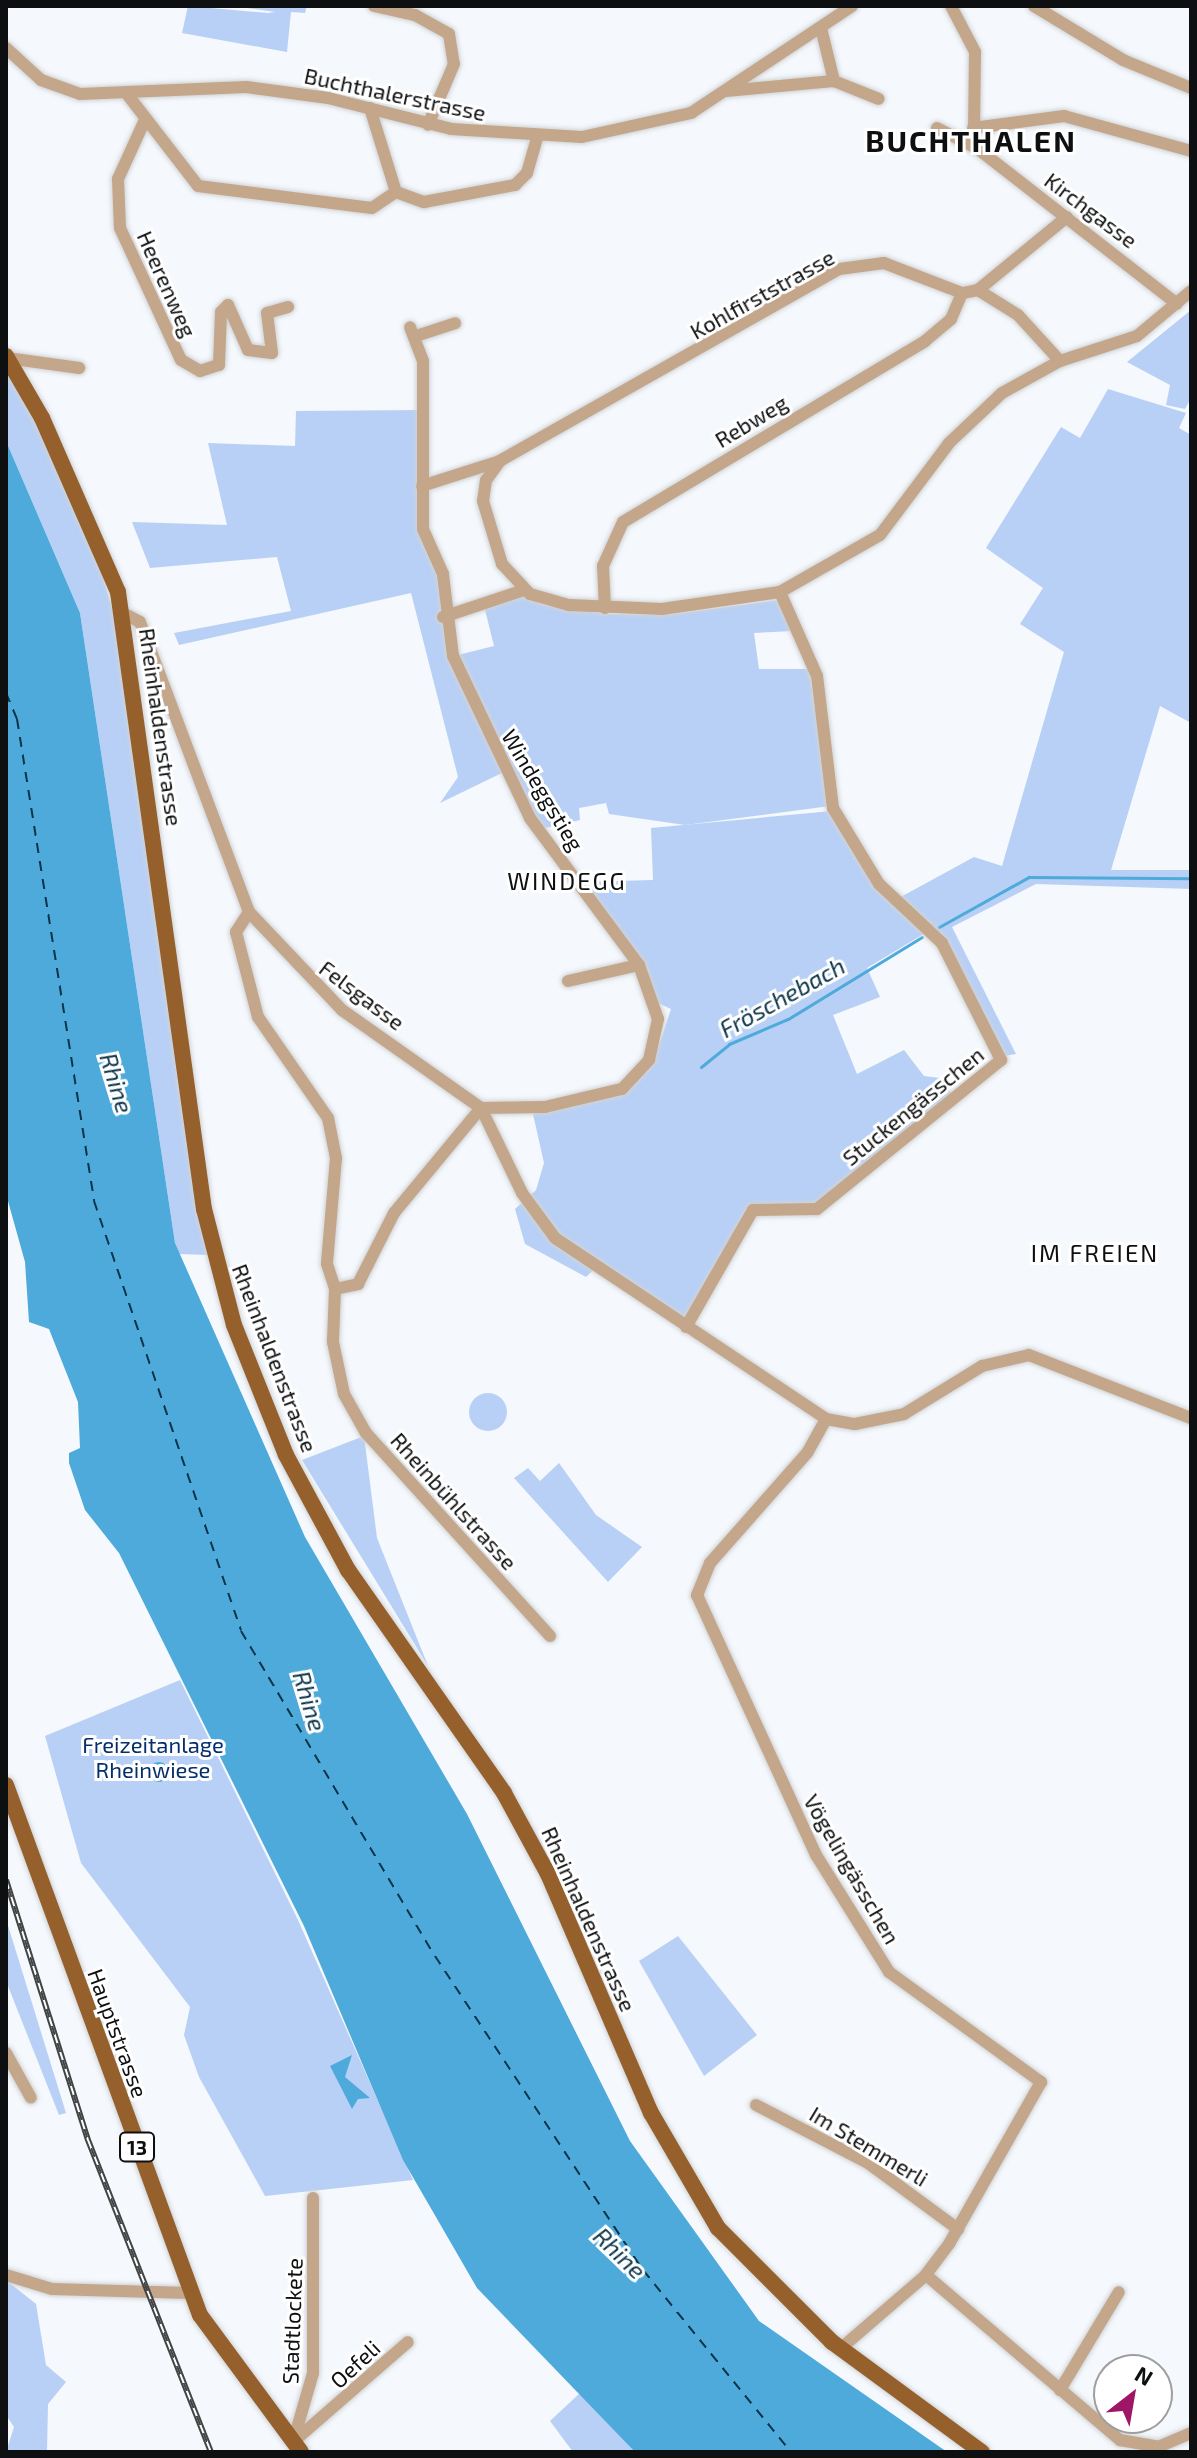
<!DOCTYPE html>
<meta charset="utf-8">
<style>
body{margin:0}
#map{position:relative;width:1197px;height:2458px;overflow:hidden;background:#f5f8fc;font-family:"Exo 2",sans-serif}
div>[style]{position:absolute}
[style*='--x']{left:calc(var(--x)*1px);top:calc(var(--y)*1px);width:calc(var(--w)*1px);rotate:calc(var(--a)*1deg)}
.green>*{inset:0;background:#b8d0f6}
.round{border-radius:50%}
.water>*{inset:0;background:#4daadb}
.stream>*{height:3px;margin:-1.5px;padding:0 1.5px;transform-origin:1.5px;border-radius:1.5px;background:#4daadb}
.ferry>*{height:2px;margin-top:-1px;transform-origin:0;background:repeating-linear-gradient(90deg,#0b3449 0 10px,transparent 0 18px)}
.roads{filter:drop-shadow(0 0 2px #d0d3d6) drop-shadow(0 0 2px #d0d3d6)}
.minor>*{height:12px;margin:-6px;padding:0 6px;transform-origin:6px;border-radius:6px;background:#c4a68b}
.major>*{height:16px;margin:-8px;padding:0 8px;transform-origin:8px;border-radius:8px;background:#95602c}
.rail>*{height:6px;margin-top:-3px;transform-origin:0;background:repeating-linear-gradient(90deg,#fff 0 9px,#414344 0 18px);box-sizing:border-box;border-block:2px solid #414344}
span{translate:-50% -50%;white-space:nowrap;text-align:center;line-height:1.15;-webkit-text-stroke:6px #fff;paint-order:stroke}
.shield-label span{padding:2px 6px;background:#fff;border:2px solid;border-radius:6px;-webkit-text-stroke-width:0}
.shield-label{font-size:20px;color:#0e0f10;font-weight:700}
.street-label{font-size:22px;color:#0e0f10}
.park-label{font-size:22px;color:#052f6b}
.neighbourhood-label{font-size:24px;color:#0e0f10;letter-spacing:2px}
.water-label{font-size:24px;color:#0b3449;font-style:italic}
.district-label{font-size:30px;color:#0e0f10;font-weight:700;letter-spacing:2px}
.frame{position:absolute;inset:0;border:8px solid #0e0f10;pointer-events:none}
.north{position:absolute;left:1093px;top:2354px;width:80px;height:80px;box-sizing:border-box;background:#fff;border:2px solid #9f9f9f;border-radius:50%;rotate:31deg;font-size:22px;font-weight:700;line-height:32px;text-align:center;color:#0e0f10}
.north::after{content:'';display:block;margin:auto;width:28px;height:36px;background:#9e1665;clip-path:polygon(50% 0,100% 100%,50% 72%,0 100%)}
</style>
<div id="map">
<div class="green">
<div style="clip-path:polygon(188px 6px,268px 13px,275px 12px,233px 6px,307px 6px,305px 13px,291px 12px,287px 52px,182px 33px)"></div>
<div style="clip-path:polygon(1191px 310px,1191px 398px,1185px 409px,1166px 405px,1170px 385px,1127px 362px)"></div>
<div style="clip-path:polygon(6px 356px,78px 493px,114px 615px,208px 1255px,179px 1254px,175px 1243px,80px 613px,6px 441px)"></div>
<div style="clip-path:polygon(1108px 389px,1186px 413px,1179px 428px,1191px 435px,1191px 723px,1160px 706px,1111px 870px,1191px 870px,1191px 889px,1036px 884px,952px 927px,1016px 1054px,1004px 1056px,941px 933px,897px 899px,974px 857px,1002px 866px,1064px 652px,1020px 624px,1043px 588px,986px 548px,1061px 427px,1080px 438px)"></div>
<div style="clip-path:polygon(420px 410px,418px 522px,436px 567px,450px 657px,494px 646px,484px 606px,522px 595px,543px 605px,604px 614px,666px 615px,778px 600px,793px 631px,754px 633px,759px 669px,809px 669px,830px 806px,685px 825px,609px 814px,606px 803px,579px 808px,580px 820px,541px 829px,506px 771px,440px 803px,458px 777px,411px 593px,179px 645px,174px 633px,291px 611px,277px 557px,150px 568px,132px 522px,227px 525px,208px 443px,295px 446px,296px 411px)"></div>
<div style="clip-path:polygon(832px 811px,873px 881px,927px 932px,867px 968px,880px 997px,833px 1015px,857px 1074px,904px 1050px,924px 1076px,940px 1078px,952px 1094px,831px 1196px,807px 1207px,751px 1206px,686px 1317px,674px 1317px,598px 1265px,586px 1277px,525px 1244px,515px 1209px,536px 1190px,544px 1163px,533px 1114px,630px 1088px,654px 1060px,671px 1009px,656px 1002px,583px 882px,653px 880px,651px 828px)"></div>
<div class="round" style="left:469px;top:1393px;width:38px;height:38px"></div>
<div style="clip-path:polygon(364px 1436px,377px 1538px,428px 1666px,302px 1460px)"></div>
<div style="clip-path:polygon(559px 1463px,596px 1515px,642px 1547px,608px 1582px,514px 1478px,528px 1468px,540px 1481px)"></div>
<div style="clip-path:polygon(180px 1680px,298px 1920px,413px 2180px,265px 2196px,199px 2077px,184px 2035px,190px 2007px,81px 1863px,45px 1736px)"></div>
<div style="clip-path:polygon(6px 1919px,66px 2113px,59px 2115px,6px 1981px)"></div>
<div style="clip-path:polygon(678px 1936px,757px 2035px,704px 2076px,639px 1961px)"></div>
<div style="clip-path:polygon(6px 2280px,36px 2304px,46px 2365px,66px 2382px,48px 2404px,47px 2452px,6px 2452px,14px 2427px,6px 2415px)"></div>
<div style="clip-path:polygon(580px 2393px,635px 2452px,573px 2452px,550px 2421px)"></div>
</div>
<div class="water">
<div style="clip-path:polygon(6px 441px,80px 613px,175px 1243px,305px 1537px,467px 1814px,630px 2141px,759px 2321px,947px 2452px,635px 2452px,477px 2288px,403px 2160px,304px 1926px,119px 1553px,85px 1510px,69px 1463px,69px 1453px,80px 1448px,78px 1402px,49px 1329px,29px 1322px,25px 1262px,6px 1194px)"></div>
<div class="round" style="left:149px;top:1762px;width:20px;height:20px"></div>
<div style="clip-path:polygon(352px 2055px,345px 2077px,370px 2098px,358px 2099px,352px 2109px,330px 2066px)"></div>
</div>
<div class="stream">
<div style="--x:939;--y:927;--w:103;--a:-29.1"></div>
<div style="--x:1029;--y:877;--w:162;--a:0.4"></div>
<div style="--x:701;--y:1067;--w:36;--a:-39"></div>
<div style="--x:729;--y:1044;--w:64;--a:-23"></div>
<div style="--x:788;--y:1019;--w:157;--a:-31.5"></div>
</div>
<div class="ferry">
<div style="--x:6;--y:693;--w:28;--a:67"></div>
<div style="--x:17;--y:719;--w:488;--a:80.9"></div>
<div style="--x:94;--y:1201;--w:454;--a:71.1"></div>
<div style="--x:241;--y:1631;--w:378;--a:59.2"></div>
<div style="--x:435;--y:1956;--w:377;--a:56.5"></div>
<div style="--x:643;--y:2270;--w:235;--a:50.9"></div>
</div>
<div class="roads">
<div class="minor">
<div style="--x:374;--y:6;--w:42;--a:12.4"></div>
<div style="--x:415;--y:15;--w:39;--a:29"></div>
<div style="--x:449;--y:34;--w:30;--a:81"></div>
<div style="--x:454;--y:64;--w:66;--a:113.1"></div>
<div style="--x:951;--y:6;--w:52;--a:62.4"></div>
<div style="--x:975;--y:52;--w:80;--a:90.7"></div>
<div style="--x:1034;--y:6;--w:104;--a:31.2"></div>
<div style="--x:1123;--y:60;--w:74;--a:22.4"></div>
<div style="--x:821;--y:28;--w:55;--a:76.2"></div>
<div style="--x:6;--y:48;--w:47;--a:42.4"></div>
<div style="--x:41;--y:80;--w:41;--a:19.7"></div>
<div style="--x:80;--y:94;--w:166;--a:-2.4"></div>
<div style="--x:246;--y:87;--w:83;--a:7.6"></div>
<div style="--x:328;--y:98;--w:127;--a:14.1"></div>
<div style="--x:451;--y:129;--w:131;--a:3.5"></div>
<div style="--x:582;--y:137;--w:112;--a:-12.4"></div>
<div style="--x:691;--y:113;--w:193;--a:-33.6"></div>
<div style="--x:726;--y:91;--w:108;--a:-5.3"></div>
<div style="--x:834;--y:81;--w:48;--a:21.8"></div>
<div style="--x:127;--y:94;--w:116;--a:52.3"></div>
<div style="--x:198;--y:186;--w:175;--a:7.2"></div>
<div style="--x:372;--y:208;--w:29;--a:-34"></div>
<div style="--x:396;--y:192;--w:88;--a:-107.2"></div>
<div style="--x:144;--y:122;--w:63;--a:114.5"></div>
<div style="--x:118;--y:179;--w:49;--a:87.7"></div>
<div style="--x:120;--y:228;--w:145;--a:65.2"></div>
<div style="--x:181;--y:360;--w:22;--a:30"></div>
<div style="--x:200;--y:371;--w:20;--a:-18"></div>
<div style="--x:219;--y:365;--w:53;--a:-87.8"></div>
<div style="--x:221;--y:312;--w:10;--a:-45"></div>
<div style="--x:228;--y:305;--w:49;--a:66"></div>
<div style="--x:248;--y:350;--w:24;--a:7"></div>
<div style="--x:272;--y:353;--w:40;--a:-97.1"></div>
<div style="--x:267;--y:313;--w:22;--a:-16"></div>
<div style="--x:937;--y:128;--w:46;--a:27.1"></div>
<div style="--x:978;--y:149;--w:252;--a:37.9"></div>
<div style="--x:973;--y:128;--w:92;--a:-7.5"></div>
<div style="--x:1064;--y:116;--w:132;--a:15.4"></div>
<div style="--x:396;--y:192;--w:30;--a:20"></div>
<div style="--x:424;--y:202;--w:93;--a:-10.6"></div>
<div style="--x:515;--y:185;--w:17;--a:-45"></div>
<div style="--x:527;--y:173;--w:36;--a:-74"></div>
<div style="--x:978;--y:290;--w:115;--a:-39.4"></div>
<div style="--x:419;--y:335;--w:38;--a:-18"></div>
<div style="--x:7;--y:358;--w:73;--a:7.9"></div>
<div style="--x:1060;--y:361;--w:62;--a:-132.4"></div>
<div style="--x:1018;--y:315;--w:47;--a:-148"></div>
<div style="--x:978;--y:290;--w:16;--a:169"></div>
<div style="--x:962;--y:293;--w:84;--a:-159"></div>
<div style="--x:884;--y:263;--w:45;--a:172.4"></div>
<div style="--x:839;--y:269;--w:390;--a:150.5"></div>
<div style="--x:500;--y:461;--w:24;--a:126"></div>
<div style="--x:486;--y:480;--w:21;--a:98"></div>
<div style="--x:483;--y:501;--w:66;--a:73.2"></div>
<div style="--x:502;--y:564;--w:41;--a:47"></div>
<div style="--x:530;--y:594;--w:41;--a:15.8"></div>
<div style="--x:569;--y:605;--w:93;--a:2.5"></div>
<div style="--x:662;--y:609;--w:119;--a:-8.2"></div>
<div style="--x:780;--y:592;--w:115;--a:-29.7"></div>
<div style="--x:880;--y:535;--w:115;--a:-53.1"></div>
<div style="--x:949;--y:443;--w:73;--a:-43.3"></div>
<div style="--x:1002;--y:393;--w:66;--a:-28.9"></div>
<div style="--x:1060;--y:361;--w:81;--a:-18"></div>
<div style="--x:1137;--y:336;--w:70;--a:-39.8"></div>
<div style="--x:422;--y:486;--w:82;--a:-17.8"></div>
<div style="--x:605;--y:608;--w:42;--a:-92.7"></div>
<div style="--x:603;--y:566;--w:48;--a:-65.6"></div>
<div style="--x:623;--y:522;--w:352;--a:-30.9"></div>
<div style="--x:925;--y:341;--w:34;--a:-40"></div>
<div style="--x:951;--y:319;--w:28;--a:-67"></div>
<div style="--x:123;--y:613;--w:19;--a:28"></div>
<div style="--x:140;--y:622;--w:310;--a:69.4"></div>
<div style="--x:249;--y:912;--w:135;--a:46.5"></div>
<div style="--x:342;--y:1010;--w:170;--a:35.2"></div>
<div style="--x:481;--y:1108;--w:94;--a:64.2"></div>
<div style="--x:522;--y:1193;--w:56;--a:53.7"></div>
<div style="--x:555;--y:1238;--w:326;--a:33.7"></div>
<div style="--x:826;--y:1419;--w:29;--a:10"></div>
<div style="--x:855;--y:1424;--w:50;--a:-11.5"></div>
<div style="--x:904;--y:1414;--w:92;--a:-31.6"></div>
<div style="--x:982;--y:1366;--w:48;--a:-13.2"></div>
<div style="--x:1029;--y:1355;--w:174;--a:21.3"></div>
<div style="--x:443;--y:617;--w:85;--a:-18.4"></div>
<div style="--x:249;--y:912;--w:24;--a:123"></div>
<div style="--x:236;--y:932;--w:88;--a:75.5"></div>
<div style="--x:258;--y:1017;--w:123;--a:55.3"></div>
<div style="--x:328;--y:1118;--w:41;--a:78.7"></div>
<div style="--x:336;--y:1158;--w:106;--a:94.9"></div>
<div style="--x:327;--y:1264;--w:26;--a:72"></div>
<div style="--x:335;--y:1289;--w:24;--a:-12"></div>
<div style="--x:358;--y:1284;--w:80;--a:-63.1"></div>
<div style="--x:394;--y:1213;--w:136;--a:-50.4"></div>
<div style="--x:481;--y:1108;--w:64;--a:-0.9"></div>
<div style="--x:545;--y:1107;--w:79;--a:-13.2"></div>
<div style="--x:622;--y:1089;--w:40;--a:-47"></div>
<div style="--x:649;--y:1060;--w:42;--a:-77.6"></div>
<div style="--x:658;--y:1019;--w:57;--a:-109.4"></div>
<div style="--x:639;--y:965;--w:183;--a:-126.6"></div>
<div style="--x:530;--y:818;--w:179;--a:-115.4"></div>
<div style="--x:453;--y:656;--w:83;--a:-97"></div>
<div style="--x:443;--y:574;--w:49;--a:-114"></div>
<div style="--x:423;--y:529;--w:168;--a:-90"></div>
<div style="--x:423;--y:361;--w:36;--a:-111"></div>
<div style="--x:568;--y:981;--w:73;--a:-12.7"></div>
<div style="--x:335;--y:1289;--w:53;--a:92.2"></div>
<div style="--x:333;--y:1342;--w:53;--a:78.1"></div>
<div style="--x:344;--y:1394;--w:45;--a:60.6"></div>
<div style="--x:366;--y:1433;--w:274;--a:47.8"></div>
<div style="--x:686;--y:1327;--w:135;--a:-60.2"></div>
<div style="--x:753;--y:1210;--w:64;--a:-0.9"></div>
<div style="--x:817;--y:1209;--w:237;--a:-39"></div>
<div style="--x:1001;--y:1060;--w:131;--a:-116.8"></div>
<div style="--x:942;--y:943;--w:86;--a:-136.9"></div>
<div style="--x:879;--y:884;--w:89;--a:-121.2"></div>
<div style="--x:833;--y:808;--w:133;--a:-96.9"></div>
<div style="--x:817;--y:676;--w:92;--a:-113.8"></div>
<div style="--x:826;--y:1419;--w:39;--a:119"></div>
<div style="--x:807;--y:1453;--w:147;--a:131.4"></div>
<div style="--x:710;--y:1563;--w:35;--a:112"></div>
<div style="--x:697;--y:1595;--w:286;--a:65.4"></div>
<div style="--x:816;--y:1855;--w:138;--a:58"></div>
<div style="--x:889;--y:1972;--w:188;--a:35.9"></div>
<div style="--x:1041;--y:2082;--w:186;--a:119.6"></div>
<div style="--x:949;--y:2244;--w:39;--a:127"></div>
<div style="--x:926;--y:2275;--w:113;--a:139.3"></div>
<div style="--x:6;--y:2053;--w:51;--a:60.9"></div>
<div style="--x:756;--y:2105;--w:126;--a:27.4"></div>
<div style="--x:868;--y:2163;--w:112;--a:36.3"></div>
<div style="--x:6;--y:2275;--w:48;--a:16.9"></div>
<div style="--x:52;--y:2289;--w:138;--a:1.7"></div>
<div style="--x:926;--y:2275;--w:255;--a:40.4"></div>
<div style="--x:1120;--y:2440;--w:39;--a:10"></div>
<div style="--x:1158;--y:2447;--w:36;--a:-23"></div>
<div style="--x:1060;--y:2390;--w:114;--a:-59"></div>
<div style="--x:293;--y:2442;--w:72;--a:-73.8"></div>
<div style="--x:313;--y:2373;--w:175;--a:-90"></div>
<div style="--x:293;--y:2442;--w:152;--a:-41"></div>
</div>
<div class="major">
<div style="--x:6;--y:356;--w:72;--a:59.9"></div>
<div style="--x:42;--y:418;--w:190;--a:66.4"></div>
<div style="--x:118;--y:592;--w:623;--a:82.07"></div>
<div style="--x:204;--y:1209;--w:120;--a:75.5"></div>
<div style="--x:234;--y:1325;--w:140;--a:68.2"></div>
<div style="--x:286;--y:1455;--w:131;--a:61.7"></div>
<div style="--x:348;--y:1570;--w:272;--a:55"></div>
<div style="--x:504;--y:1793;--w:92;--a:61.5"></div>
<div style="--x:548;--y:1874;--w:260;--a:66.7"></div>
<div style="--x:651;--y:2113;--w:133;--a:59.8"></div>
<div style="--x:718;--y:2228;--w:161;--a:45"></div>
<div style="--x:832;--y:2342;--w:186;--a:36.3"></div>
<div style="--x:6;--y:1785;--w:564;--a:69.9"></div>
<div style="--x:200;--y:2315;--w:170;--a:53.6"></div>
</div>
</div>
<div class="rail">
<div style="--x:6;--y:1880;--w:273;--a:72.5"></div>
<div style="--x:88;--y:2140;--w:335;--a:68.5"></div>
</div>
<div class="shield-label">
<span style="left:137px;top:2147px">13</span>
</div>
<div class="street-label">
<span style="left:395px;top:94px;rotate:12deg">Buchthalerstrasse</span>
<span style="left:1091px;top:210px;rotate:37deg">Kirchgasse</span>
<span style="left:167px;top:284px;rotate:66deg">Heerenweg</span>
<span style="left:762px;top:294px;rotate:-29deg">Kohlfirststrasse</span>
<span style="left:751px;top:421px;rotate:-31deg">Rebweg</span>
<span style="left:161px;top:727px;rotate:82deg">Rheinhaldenstrasse</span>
<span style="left:543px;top:790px;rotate:59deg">Windeggstieg</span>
<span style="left:362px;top:995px;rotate:37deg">Felsgasse</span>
<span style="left:913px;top:1106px;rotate:-39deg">Stuckengässchen</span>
<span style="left:275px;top:1358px;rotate:69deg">Rheinhaldenstrasse</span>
<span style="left:454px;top:1501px;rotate:48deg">Rheinbühlstrasse</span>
<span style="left:852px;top:1869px;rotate:60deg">Vögelingässchen</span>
<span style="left:589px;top:1919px;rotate:66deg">Rheinhaldenstrasse</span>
<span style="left:118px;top:2033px;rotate:70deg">Hauptstrasse</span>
<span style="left:869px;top:2146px;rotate:31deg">Im Stemmerli</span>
<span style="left:292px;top:2321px;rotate:-88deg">Stadtlockete</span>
<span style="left:355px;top:2364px;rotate:-43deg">Oefeli</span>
</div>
<div class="park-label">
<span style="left:153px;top:1757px">Freizeitanlage<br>Rheinwiese</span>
</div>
<div class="neighbourhood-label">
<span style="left:567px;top:881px">WINDEGG</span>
<span style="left:1095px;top:1253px">IM FREIEN</span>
</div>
<div class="water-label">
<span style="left:782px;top:997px;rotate:-29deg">Fröschebach</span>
<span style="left:117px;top:1083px;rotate:73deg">Rhine</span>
<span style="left:310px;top:1701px;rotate:73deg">Rhine</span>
<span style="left:620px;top:2253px;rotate:44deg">Rhine</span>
</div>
<div class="district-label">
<span style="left:971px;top:140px">BUCHTHALEN</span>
</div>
<div class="frame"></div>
<div class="north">N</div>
</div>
